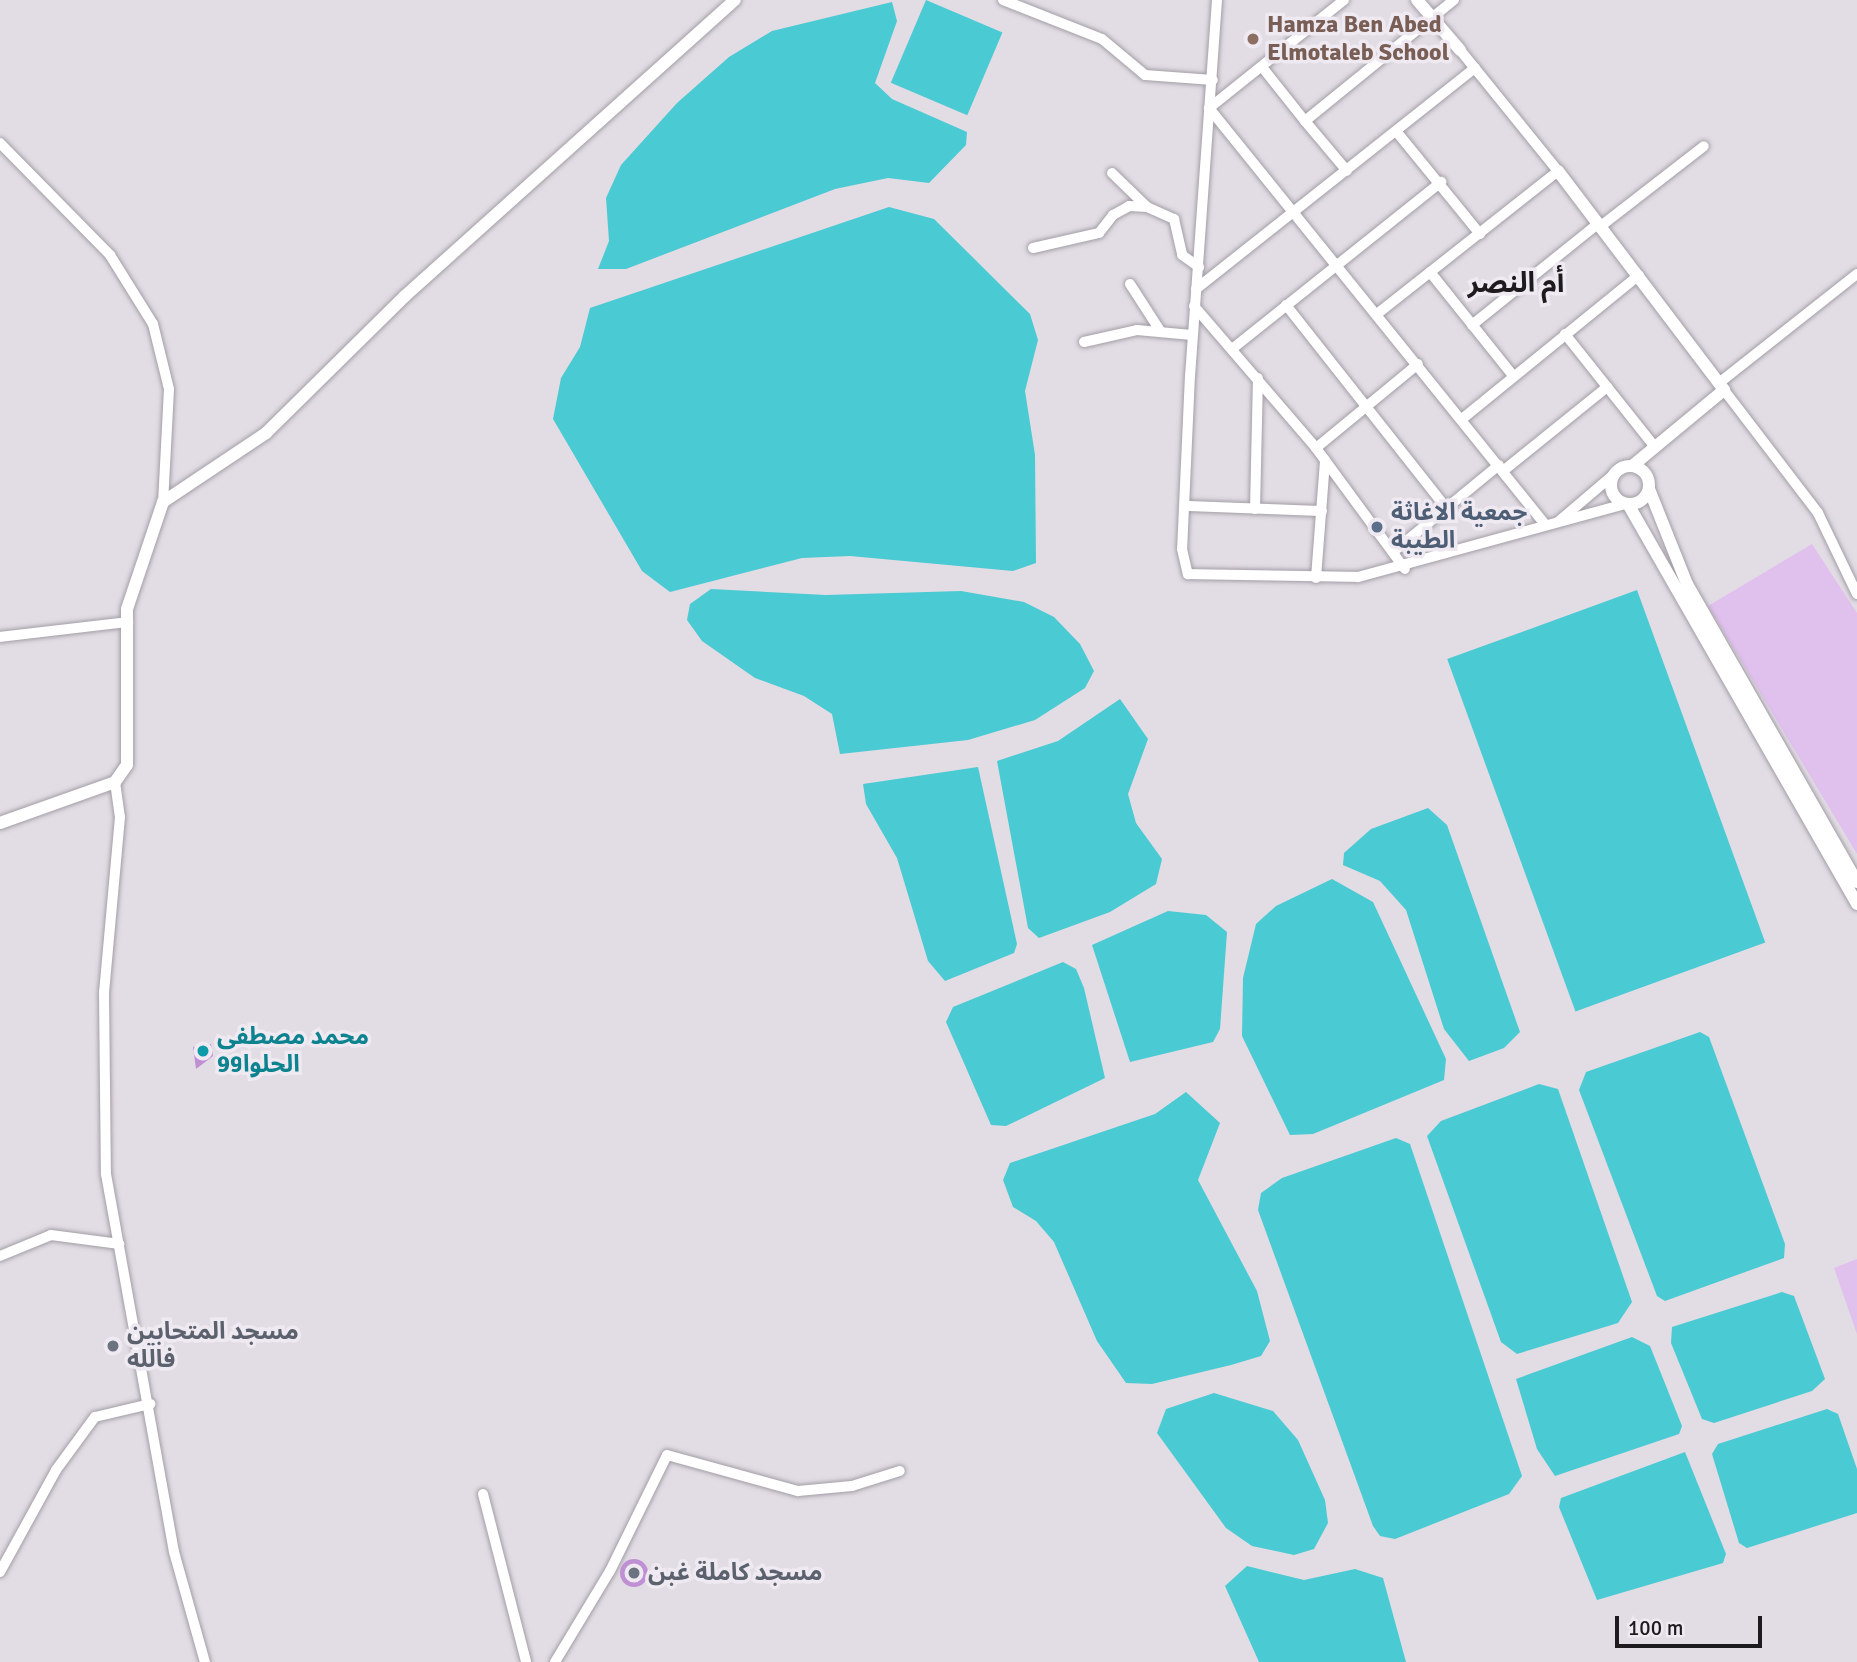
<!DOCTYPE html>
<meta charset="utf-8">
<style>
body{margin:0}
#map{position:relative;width:1857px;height:1662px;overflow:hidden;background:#e2dce4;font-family:Signika,"Noto Sans Arabic",sans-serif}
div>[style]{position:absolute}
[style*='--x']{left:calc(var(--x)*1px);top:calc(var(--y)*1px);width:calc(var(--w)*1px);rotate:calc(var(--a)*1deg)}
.green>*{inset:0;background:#e0c1ee}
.water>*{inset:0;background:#4acad3;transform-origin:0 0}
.building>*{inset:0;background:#c090d5}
.round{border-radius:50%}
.roads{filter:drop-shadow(0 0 2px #a39ea6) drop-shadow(0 0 2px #a39ea6)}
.minor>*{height:10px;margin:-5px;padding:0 5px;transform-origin:5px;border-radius:5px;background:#fff}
.tertiary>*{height:12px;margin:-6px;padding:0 6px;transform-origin:6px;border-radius:6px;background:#fff}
.tertiary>.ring{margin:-6px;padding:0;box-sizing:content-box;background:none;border:12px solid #fff;border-radius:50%}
.dots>*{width:19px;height:19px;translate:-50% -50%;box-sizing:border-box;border:4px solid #efe9f2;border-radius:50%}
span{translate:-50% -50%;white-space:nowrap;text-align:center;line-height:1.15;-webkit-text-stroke:7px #efe9f2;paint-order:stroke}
.education-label{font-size:24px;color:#785e54;font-weight:700}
.left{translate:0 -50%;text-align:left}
.service-label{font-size:24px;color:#4e5e75;font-weight:700}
.culture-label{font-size:24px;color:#0d838f;font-weight:700}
.worship-label{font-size:24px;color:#5b616d;font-weight:700}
.quarter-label{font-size:28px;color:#1d1b1e;font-weight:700}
.scale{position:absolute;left:1615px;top:1616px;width:147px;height:32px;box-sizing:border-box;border:4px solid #1d1b1e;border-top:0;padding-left:9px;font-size:21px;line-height:24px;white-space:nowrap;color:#1d1b1e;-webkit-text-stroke:5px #efe9f2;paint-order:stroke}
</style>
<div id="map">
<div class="green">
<div style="clip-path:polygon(1812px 544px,1857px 613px,1857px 854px,1708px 606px)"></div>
<div style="clip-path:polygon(1857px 1259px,1857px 1334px,1834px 1268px)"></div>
</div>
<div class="water">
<div style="left:926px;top:0;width:83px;height:90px;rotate:23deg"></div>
<div style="clip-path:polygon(892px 2px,897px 21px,875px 83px,892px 99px,967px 132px,966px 145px,929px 183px,888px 178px,835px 189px,626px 269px,598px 269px,609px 241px,606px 198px,621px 165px,677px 103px,729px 57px,772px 31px)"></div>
<div style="clip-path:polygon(889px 207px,934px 219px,1030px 314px,1038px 340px,1025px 391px,1035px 455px,1036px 563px,1013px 571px,850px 556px,802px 558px,670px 592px,642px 571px,553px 419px,561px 378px,580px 347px,590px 308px)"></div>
<div style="clip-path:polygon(711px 589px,826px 595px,961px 591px,1024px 602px,1054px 617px,1080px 644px,1094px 671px,1085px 688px,1035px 720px,968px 740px,840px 754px,832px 714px,804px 696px,755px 678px,702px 641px,687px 620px,690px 604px)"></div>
<div style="left:1637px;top:590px;width:375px;height:202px;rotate:70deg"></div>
<div style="clip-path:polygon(1120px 699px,1148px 739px,1128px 794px,1136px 823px,1162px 859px,1156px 884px,1110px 912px,1039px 938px,1028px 928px,997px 761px,1058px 741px)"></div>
<div style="clip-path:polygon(978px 767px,1017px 944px,1014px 953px,945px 981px,928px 961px,897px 858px,866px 804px,863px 784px)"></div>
<div style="clip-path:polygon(1428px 808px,1447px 825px,1520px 1032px,1504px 1048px,1469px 1061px,1444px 1029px,1406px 910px,1380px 881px,1343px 865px,1344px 853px,1371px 829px)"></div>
<div style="clip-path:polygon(1332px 879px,1373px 902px,1446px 1059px,1444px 1080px,1313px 1134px,1290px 1135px,1242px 1036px,1243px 978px,1256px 924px,1276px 906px)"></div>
<div style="clip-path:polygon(1168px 911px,1206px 915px,1227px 932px,1220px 1029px,1213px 1042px,1130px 1062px,1092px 945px)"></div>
<div style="clip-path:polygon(1063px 962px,1076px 969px,1084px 988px,1105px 1078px,1006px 1126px,991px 1125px,946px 1022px,953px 1007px)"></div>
<div style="clip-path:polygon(1700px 1032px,1709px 1037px,1785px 1244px,1784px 1258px,1665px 1301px,1657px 1296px,1579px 1090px,1586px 1072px)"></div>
<div style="clip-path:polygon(1539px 1084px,1558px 1089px,1632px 1302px,1618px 1323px,1517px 1354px,1501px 1342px,1427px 1136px,1441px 1121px)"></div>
<div style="clip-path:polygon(1186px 1092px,1220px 1123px,1198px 1180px,1257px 1291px,1270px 1341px,1261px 1356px,1231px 1365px,1152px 1384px,1126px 1383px,1097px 1341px,1054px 1242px,1036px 1221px,1013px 1207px,1003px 1180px,1010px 1163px,1155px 1114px)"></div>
<div style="clip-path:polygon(1396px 1138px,1410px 1144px,1522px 1476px,1509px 1494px,1395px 1539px,1380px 1536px,1373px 1526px,1258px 1210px,1261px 1193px,1282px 1178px)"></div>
<div style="clip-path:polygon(1782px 1292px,1794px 1296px,1825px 1379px,1812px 1391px,1714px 1423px,1702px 1419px,1671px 1343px,1672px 1327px)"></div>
<div style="clip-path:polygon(1632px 1337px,1650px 1346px,1682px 1426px,1679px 1434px,1555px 1476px,1537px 1449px,1516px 1379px)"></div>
<div style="clip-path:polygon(1214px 1393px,1273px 1411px,1298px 1440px,1325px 1500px,1328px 1523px,1314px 1549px,1294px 1555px,1252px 1546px,1226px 1528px,1157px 1433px,1166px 1409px)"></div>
<div style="clip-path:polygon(1827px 1409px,1838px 1414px,1857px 1469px,1857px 1513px,1747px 1548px,1739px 1543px,1712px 1454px,1718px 1444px)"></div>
<div style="clip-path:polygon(1685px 1452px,1726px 1554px,1723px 1563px,1597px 1600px,1559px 1507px,1561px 1498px)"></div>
<div style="clip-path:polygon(1247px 1566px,1304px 1580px,1355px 1569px,1383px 1578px,1406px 1662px,1259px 1662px,1225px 1586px)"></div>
</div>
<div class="building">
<div style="clip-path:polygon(211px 1044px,213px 1056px,196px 1069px,193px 1047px)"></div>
<div class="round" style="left:620px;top:1559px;width:28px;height:28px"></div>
</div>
<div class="roads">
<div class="minor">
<div style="--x:1003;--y:0;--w:106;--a:21.5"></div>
<div style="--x:1102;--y:39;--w:56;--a:39.9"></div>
<div style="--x:1145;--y:75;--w:68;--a:4.2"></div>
<div style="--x:1217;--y:0;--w:376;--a:94.1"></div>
<div style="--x:1190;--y:375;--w:174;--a:92.6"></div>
<div style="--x:1182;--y:549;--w:26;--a:77"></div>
<div style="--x:1188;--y:574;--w:170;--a:1"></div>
<div style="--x:1358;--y:577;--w:276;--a:-15.3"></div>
<div style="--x:1344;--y:0;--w:173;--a:141.3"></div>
<div style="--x:1209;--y:108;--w:533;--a:51.09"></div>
<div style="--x:1262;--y:67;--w:69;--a:51.5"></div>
<div style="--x:1305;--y:121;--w:192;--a:-39.1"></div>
<div style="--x:1305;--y:121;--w:65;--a:50"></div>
<div style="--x:1396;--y:131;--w:133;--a:50.8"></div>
<div style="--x:0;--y:143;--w:157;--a:45.5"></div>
<div style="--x:110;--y:255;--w:81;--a:58.1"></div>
<div style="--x:153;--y:324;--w:67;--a:76.2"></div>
<div style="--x:169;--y:389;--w:113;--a:93"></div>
<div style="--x:1112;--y:173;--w:49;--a:44.2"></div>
<div style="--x:1601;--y:226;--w:130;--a:-37.8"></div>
<div style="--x:1033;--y:248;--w:68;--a:-12.8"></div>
<div style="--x:1099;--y:233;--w:23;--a:-52"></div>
<div style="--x:1113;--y:215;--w:18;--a:-29"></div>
<div style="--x:1129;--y:206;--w:18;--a:3"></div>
<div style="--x:1147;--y:207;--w:30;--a:24"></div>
<div style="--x:1174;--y:219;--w:37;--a:77"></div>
<div style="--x:1182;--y:255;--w:21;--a:35"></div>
<div style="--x:1430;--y:272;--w:134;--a:51.3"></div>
<div style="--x:1130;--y:284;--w:54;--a:57.2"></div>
<div style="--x:1196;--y:289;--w:356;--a:-38.4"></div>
<div style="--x:1286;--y:305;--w:260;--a:51.7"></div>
<div style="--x:1194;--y:306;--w:187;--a:49.3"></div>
<div style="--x:1316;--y:448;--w:150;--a:53.7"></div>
<div style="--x:1377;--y:314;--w:231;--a:-38.3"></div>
<div style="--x:1558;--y:171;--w:156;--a:-129"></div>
<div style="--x:1472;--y:325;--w:163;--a:-38.8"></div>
<div style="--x:1565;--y:334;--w:143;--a:51.5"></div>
<div style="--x:1084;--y:342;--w:54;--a:-12.8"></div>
<div style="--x:1137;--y:330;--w:55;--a:5.2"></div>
<div style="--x:1232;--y:349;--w:268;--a:-38.6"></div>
<div style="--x:1719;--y:383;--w:176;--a:-38.3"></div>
<div style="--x:1724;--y:390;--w:155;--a:52.6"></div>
<div style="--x:1818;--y:513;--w:90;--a:64.3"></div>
<div style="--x:1462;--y:419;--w:228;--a:-39.1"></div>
<div style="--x:1316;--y:448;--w:132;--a:-39.5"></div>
<div style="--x:1503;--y:471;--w:134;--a:-38.9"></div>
<div style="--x:1187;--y:506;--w:135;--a:2.1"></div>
<div style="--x:1255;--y:509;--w:131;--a:-88.7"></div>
<div style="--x:1559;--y:521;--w:71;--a:-40.4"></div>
<div style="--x:1393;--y:552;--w:137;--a:-39.4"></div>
<div style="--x:1316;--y:578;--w:118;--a:-85.6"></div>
<div style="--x:0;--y:637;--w:129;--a:-6.7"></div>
<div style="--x:115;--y:782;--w:35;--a:82"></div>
<div style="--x:120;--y:817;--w:176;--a:95.2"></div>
<div style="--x:104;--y:992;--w:182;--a:89.4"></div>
<div style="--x:106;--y:1174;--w:384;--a:79.8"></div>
<div style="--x:174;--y:1552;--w:114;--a:74.3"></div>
<div style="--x:0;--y:1256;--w:55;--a:-22.4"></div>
<div style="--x:51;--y:1235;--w:69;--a:7.5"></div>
<div style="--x:483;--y:1494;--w:173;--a:75.6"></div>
<div style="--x:0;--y:1572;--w:116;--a:-61.2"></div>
<div style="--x:56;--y:1470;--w:66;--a:-53.7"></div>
<div style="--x:95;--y:1417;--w:57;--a:-13.3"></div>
<div style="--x:555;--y:1662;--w:106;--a:-58.9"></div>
<div style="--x:610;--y:1571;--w:129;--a:-63.8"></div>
<div style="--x:667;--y:1455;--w:136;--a:15.4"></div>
<div style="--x:798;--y:1491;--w:54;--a:-5.3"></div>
<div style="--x:852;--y:1486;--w:50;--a:-17.4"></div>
</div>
<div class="tertiary">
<div style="--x:1417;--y:0;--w:66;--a:49.3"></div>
<div style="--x:1558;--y:171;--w:275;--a:52.8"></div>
<div style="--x:1724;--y:390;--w:119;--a:140.4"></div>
<div class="ring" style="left:1611px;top:466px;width:26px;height:26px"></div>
<div style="--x:1649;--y:489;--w:102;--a:68.2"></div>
<div style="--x:1687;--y:584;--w:343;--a:60.3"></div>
<div style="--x:1628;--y:504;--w:461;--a:60.2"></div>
<div style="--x:0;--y:823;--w:122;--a:-19.6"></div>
<div style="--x:115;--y:782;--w:21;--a:-55"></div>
<div style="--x:127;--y:765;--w:156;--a:-90"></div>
<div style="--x:127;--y:609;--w:113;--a:-71.4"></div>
<div style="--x:163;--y:502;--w:124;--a:-33.8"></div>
<div style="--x:266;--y:433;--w:195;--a:-44.6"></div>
<div style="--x:405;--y:296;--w:443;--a:-41.9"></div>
</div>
</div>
<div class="dots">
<div style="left:1253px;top:39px;background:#8d6e63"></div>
<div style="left:1377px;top:527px;background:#5c6f8a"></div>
<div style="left:203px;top:1051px;background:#0f9aa8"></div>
<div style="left:113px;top:1346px;background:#6b7280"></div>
<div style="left:634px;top:1573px;background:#6b7280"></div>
</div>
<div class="education-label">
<span class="left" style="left:1267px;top:39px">Hamza Ben Abed<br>Elmotaleb School</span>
</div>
<div class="service-label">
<span class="left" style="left:1391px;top:527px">جمعية الاغاثة<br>الطيبة</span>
</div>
<div class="culture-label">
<span class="left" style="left:217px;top:1051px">محمد مصطفى<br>الحلوا99</span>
</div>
<div class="worship-label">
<span class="left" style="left:127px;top:1346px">مسجد المتحابين<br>فالله</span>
<span class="left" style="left:648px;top:1573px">مسجد كاملة غبن</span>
</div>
<div class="quarter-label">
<span style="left:1516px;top:283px">أم النصر</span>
</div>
<div class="scale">100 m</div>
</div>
